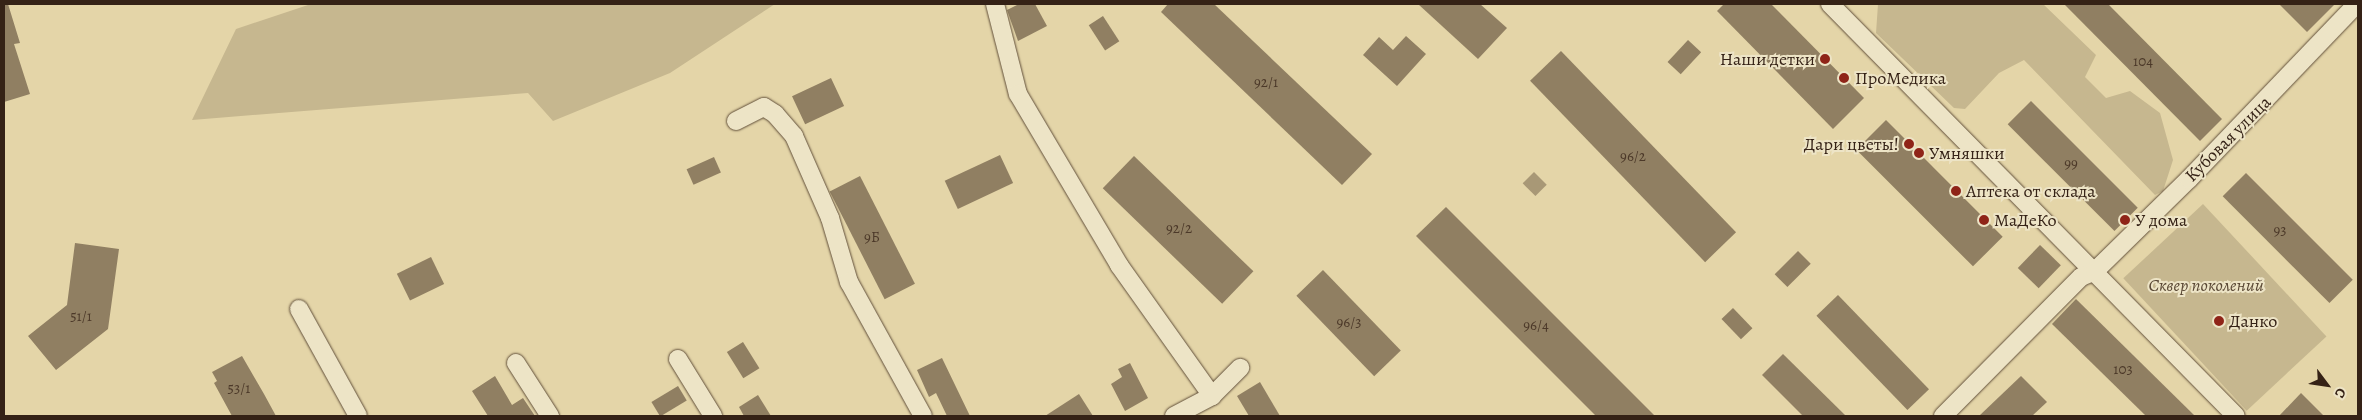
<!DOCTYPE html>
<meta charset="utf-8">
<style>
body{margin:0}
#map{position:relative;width:2362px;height:420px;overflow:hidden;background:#e4d5a8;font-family:Alegreya,serif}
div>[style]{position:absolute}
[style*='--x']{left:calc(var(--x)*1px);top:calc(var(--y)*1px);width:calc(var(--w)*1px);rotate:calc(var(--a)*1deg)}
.green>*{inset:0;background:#c6b78f;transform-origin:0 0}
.water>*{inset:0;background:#a89876;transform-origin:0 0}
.building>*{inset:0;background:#907f62;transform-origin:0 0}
.roads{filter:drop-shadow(0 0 1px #614f3a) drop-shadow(0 0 1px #614f3a)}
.minor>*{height:18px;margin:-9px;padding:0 9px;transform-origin:9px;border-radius:9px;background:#ede4c6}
.dots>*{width:14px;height:14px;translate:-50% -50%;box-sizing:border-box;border:2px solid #ede4c6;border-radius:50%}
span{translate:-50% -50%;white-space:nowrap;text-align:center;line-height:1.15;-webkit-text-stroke:4px #ede4c6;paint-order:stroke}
.number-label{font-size:15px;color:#4c3929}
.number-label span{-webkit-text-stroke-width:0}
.poi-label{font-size:18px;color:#352216}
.right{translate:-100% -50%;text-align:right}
.left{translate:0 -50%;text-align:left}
.street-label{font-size:18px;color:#352216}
.park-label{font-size:18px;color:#594734;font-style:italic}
.frame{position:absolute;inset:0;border:5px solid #352216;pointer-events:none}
.north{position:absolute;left:2302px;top:360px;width:50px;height:50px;-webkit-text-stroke:4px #ede4c6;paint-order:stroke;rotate:121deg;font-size:14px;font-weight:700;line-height:20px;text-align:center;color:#352216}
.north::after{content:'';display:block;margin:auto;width:18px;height:22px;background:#352216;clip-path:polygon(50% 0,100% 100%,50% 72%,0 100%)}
</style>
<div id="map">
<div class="green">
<div style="clip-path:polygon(311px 4px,775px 4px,670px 73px,553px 121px,528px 93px,192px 120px,236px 29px)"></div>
<div style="clip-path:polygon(1878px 4px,2043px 4px,2096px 55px,2085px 77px,2106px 98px,2130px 91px,2160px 113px,2173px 160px,2163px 191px,2155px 195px,2024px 60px,1999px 73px,1965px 109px,1954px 108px,1876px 33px)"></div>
<div style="left:2203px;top:204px;width:181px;height:109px;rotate:47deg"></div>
</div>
<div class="water">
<div style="left:1534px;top:172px;width:18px;height:16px;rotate:45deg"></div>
</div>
<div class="building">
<div style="clip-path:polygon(4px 4px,8px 4px,20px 43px,14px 44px,30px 94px,4px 102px)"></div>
<div style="clip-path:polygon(1019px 4px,1035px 4px,1047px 26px,1018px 41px,1007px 10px)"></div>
<div style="clip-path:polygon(1168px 4px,1214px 4px,1372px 154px,1342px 185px,1161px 12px)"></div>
<div style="clip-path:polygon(1418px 4px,1480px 4px,1507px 28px,1478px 59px)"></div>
<div style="clip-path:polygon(1724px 4px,1771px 4px,1864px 98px,1833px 129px,1717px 11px)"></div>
<div style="clip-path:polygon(2064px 4px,2108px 4px,2222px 119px,2200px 141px)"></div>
<div style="clip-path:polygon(2279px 4px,2335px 4px,2307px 32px)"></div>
<div style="left:1103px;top:16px;width:30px;height:17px;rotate:57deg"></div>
<div style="clip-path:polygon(1406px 36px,1426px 54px,1397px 86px,1363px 55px,1379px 37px,1393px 50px)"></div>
<div style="left:1688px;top:40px;width:18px;height:30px;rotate:43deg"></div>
<div style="left:1561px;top:51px;width:252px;height:43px;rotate:46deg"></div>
<div style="left:831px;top:78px;width:31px;height:43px;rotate:65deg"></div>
<div style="left:2031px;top:101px;width:151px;height:33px;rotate:45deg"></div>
<div style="left:1886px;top:120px;width:165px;height:42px;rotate:45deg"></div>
<div style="left:1000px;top:155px;width:31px;height:61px;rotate:65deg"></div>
<div style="left:1134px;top:156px;width:166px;height:45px;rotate:44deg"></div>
<div style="left:714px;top:157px;width:17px;height:30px;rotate:66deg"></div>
<div style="left:2246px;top:173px;width:151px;height:33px;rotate:45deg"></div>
<div style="left:860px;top:176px;width:121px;height:34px;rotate:63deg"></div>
<div style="clip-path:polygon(1446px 207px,1655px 416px,1596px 416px,1416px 236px)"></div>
<div style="clip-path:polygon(75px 243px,119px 249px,108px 329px,56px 370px,28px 336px,67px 305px)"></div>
<div style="left:2040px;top:245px;width:29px;height:32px;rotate:44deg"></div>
<div style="left:1798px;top:251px;width:18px;height:33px;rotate:45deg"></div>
<div style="left:431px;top:257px;width:30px;height:38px;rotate:64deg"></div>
<div style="left:1323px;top:270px;width:112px;height:37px;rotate:46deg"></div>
<div style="left:1838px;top:295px;width:131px;height:30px;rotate:46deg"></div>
<div style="clip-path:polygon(2076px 299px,2195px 416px,2146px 416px,2052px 324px)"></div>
<div style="left:1733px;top:308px;width:28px;height:16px;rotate:46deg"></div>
<div style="left:743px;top:342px;width:31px;height:19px;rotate:58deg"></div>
<div style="clip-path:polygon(1783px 354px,1846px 416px,1803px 416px,1762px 375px)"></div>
<div style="clip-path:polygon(242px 356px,264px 394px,276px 416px,232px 416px,214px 383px,217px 381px,212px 372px)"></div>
<div style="clip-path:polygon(942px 358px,970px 416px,947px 416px,936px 393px,929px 397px,917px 370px)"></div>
<div style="clip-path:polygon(1130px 363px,1148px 398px,1125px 411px,1111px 384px,1122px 377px,1118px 369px)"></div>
<div style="clip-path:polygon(495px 376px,512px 405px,523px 398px,535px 416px,488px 416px,472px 391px)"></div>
<div style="clip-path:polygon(2021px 376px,2047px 402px,2032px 416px,1979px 416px)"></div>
<div style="clip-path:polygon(1260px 382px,1280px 416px,1249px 416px,1237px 396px)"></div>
<div style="left:678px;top:386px;width:17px;height:31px;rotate:59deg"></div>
<div style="clip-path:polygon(2301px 393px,2324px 416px,2279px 416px)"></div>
<div style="clip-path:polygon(1079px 394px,1093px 416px,1045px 416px)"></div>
<div style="clip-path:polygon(758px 395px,771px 416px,744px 416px,739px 407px)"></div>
</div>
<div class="roads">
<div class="minor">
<div style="--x:995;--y:4;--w:93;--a:75.7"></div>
<div style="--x:1018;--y:94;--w:199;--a:59.4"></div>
<div style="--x:1119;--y:265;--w:161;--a:54.6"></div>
<div style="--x:1830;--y:4;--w:578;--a:45.42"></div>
<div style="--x:736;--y:121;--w:31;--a:-27"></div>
<div style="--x:764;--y:107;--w:13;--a:32"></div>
<div style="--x:775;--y:114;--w:29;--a:49"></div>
<div style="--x:794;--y:136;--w:90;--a:66.3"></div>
<div style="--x:830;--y:218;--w:67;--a:73.5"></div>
<div style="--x:849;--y:282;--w:153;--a:61.1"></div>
<div style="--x:299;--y:309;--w:122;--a:61.1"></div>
<div style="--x:678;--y:359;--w:67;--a:58.4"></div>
<div style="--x:516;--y:363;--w:63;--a:57.3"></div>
<div style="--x:1174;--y:416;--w:43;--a:-27.8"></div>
<div style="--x:1212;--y:396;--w:40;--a:-45"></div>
<div style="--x:1943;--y:416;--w:196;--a:-45.2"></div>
<div style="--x:2081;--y:277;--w:15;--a:-23"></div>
<div style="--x:2095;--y:271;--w:132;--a:-44.4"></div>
<div style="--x:2189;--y:179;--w:243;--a:-46.2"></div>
</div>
</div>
<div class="dots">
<div style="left:1825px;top:59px;background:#8f2418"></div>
<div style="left:1844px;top:78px;background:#8f2418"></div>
<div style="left:1909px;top:144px;background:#8f2418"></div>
<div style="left:1919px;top:153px;background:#8f2418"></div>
<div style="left:1956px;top:191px;background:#8f2418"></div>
<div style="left:1984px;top:220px;background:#8f2418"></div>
<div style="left:2125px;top:220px;background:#8f2418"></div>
<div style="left:2219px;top:321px;background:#8f2418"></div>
</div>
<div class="number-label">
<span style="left:2143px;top:62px">104</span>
<span style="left:1266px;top:83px">92/1</span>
<span style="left:1633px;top:157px">96/2</span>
<span style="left:2071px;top:164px">99</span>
<span style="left:1179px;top:229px">92/2</span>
<span style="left:2280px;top:231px">93</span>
<span style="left:872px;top:238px">9Б</span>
<span style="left:81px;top:317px">51/1</span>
<span style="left:1349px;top:323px">96/3</span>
<span style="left:1536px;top:326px">96/4</span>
<span style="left:2123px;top:370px">103</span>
<span style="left:239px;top:389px">53/1</span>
</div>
<div class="poi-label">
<span class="right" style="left:1815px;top:59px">Наши детки</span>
<span class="left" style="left:1855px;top:78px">ПроМедика</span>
<span class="right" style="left:1899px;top:144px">Дари цветы!</span>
<span class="left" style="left:1929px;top:153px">Умняшки</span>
<span class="left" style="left:1966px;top:191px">Аптека от склада</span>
<span class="left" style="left:1994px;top:220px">МаДеКо</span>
<span class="left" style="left:2135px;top:220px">У дома</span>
<span class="left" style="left:2229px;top:321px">Данко</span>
</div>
<div class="street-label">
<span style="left:2228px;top:139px;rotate:-45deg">Кубовая улица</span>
</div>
<div class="park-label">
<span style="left:2206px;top:285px">Сквер поколений</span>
</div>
<div class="frame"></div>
<div class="north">С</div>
</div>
